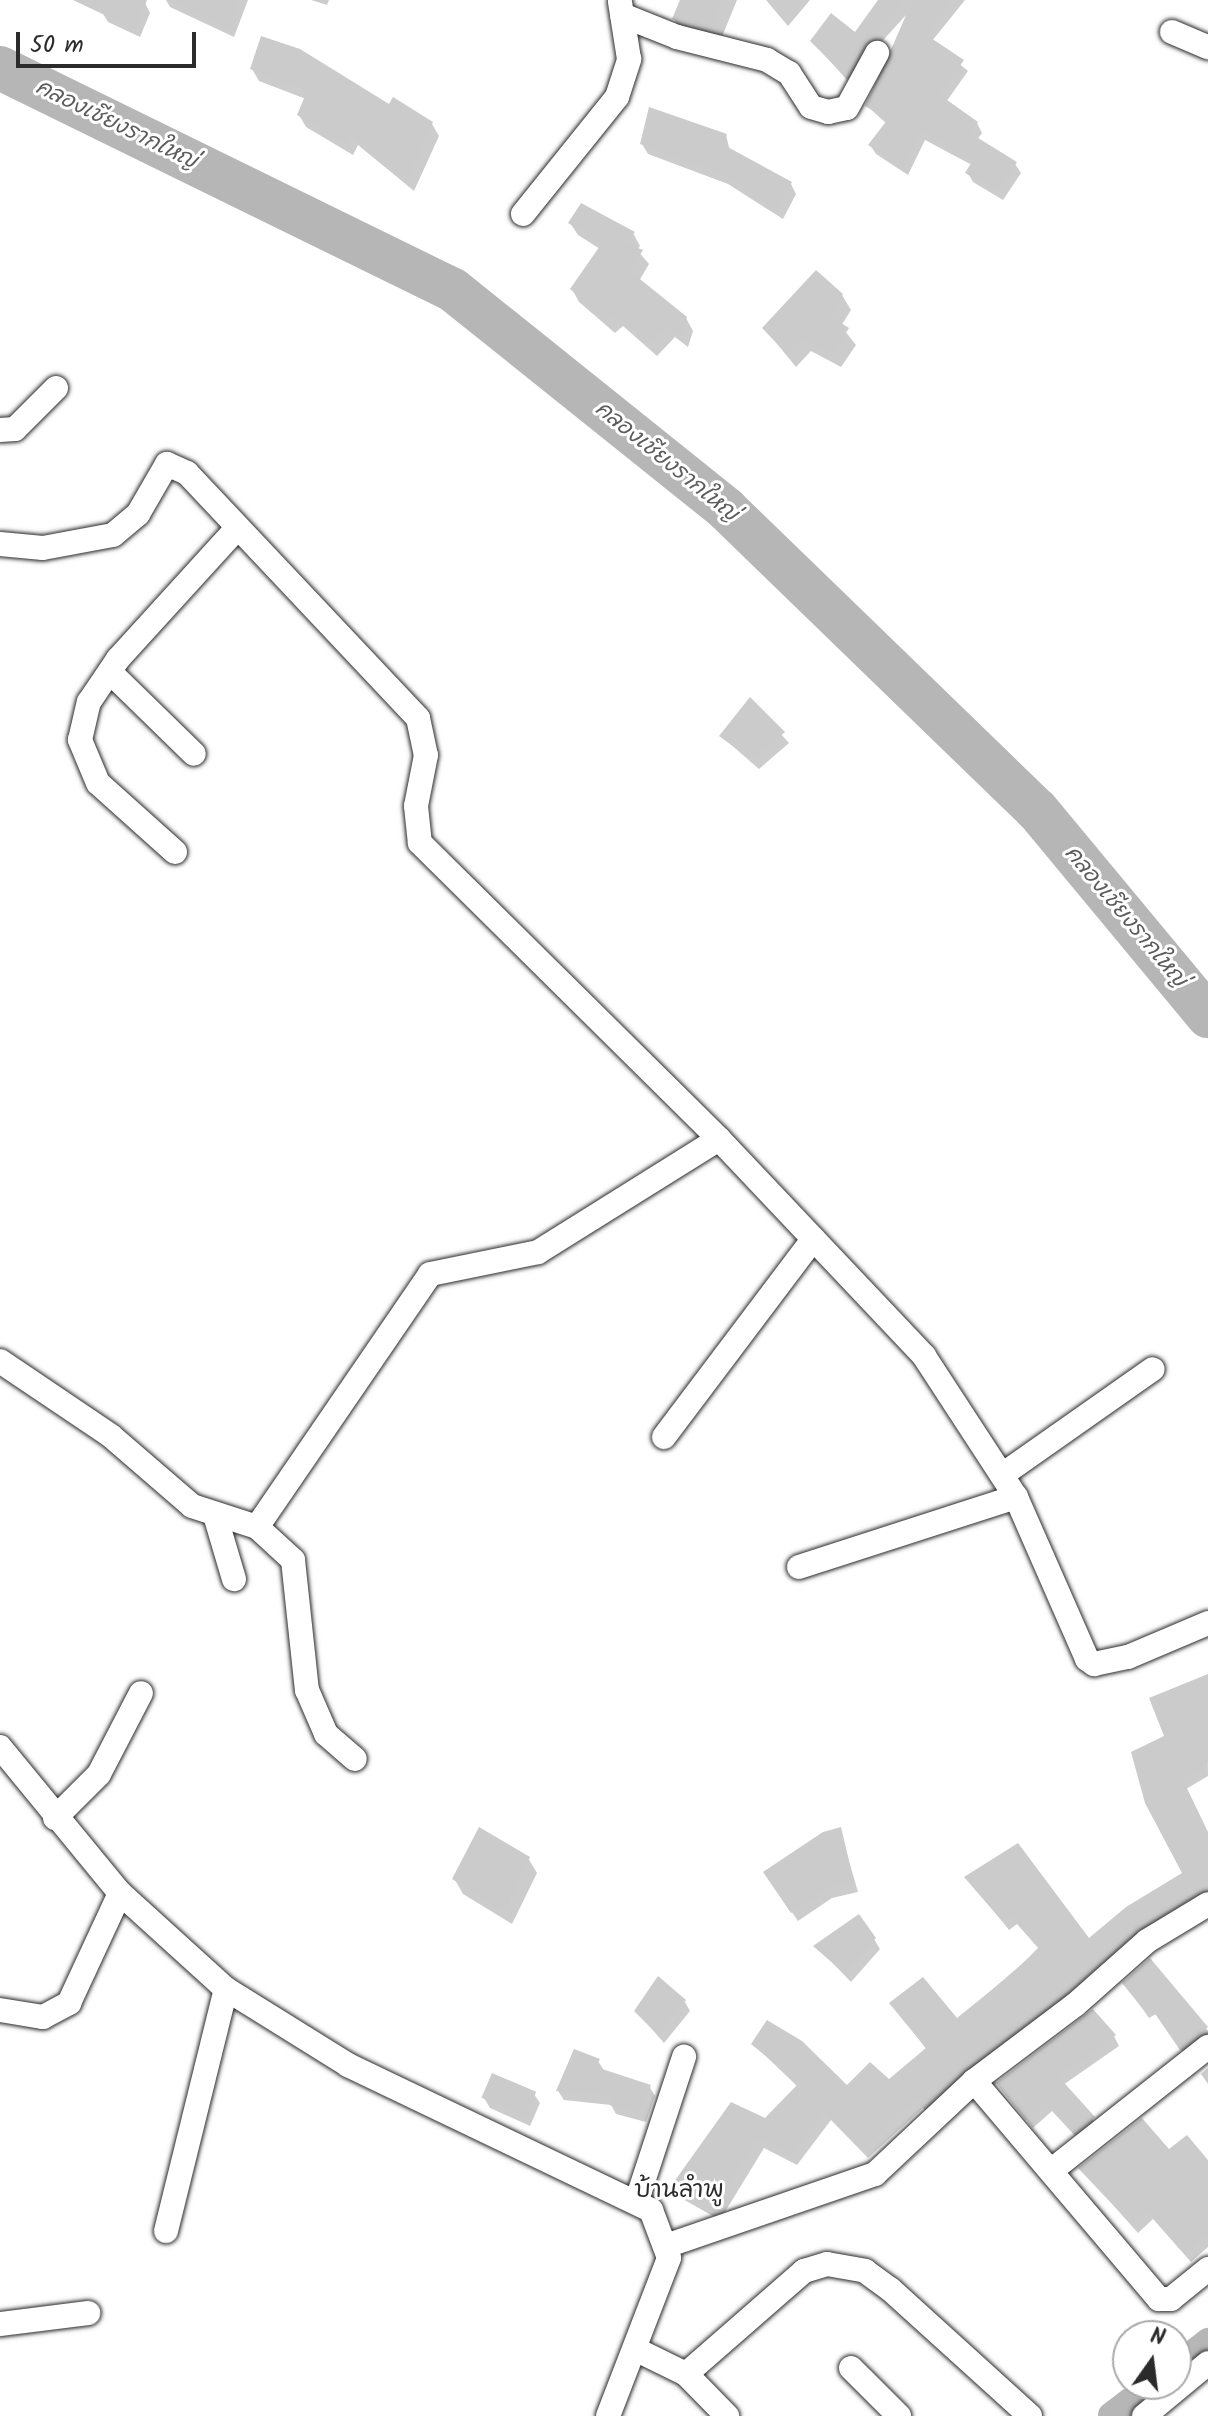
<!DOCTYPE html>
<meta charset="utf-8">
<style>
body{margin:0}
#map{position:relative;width:1208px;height:2416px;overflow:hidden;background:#fff;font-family:Kalam,"Playpen Sans Thai",sans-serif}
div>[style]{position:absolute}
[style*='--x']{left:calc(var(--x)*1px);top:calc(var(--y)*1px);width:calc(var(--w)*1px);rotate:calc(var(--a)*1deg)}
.shadow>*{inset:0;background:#0003}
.canal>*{height:26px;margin:-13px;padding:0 13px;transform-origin:13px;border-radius:13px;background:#b6b6b6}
.river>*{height:44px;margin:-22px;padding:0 22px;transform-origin:22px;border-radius:22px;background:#b6b6b6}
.building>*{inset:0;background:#cbcbcb;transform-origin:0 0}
.roads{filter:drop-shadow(0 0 2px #2b2b2b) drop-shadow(0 0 2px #2b2b2b)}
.minor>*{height:24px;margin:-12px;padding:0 12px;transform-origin:12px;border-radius:12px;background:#fff}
span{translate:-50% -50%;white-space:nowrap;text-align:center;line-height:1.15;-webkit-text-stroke:6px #fff;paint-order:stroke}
.water-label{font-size:22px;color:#5c5c5c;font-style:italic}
.quarter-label{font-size:24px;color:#2b2b2b}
.north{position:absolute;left:1112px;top:2320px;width:80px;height:80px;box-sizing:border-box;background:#fff;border:2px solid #aaa;border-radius:50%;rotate:14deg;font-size:22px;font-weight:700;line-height:32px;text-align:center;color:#2b2b2b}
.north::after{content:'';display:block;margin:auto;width:28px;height:36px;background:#2b2b2b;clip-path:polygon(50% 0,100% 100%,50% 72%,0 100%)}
.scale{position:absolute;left:16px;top:32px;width:180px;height:36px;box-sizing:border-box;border:4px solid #2b2b2b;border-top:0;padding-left:10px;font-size:24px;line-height:28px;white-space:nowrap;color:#2b2b2b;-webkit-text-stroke:6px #fff;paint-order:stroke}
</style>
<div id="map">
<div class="shadow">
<div style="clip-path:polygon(107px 0,145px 3px,150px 13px,140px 37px,108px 22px,102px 12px)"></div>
<div style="clip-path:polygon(166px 0,248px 0,234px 37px,170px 7px)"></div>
<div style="clip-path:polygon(311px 0,329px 0,327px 5px)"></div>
<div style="clip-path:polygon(682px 0,737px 0,719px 44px,683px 34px,674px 19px)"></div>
<div style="clip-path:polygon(766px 0,810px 0,788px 26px)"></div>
<div style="clip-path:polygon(879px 0,965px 0,932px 41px,968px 71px,946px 102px,977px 123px,982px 133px,977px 140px,1015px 164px,1021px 173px,1003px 200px,973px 182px,968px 173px,972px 165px,925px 140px,908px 175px,876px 154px,870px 145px,887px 124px,867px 106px,906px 15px,847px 80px,812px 41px,856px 35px)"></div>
<div style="clip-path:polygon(252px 69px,390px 107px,432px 124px,439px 136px,414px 191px,358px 145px,353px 155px,306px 127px,299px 115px,306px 99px,259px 81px)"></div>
<div style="clip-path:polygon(726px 135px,730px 151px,791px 184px,796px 194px,783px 219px,728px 184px,648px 154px,642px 144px)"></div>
<div style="clip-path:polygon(570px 223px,633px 233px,640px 246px,637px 250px,649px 264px,639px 281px,686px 318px,693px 331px,688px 347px,675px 337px,657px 356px,623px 326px,615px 333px,579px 302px,572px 289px,600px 249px,578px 235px)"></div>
<div style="clip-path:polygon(842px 295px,851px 310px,841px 326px,856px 345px,841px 367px,811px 351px,796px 367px,764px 328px)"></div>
<div style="clip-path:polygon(750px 700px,789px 743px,759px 769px,721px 736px)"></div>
<div style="clip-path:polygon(1207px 1676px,1208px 1776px,1186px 1789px,1208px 1833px,1208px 1901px,931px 2117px,923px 2108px,868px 2158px,831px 2120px,797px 2165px,764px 2148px,720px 2220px,679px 2197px,673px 2186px,766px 2120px,798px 2087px,753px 2044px,847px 2087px,889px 2082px,927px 2050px,892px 2004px,957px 2020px,1039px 1949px,1017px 1924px,1009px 1930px,967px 1877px,1089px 1941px,1185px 1874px,1167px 1737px,1151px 1699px)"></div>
<div style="clip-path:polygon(840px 1830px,858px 1892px,832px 1898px,798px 1921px,771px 1882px)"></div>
<div style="clip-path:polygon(528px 1858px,537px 1873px,512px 1924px,463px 1894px,454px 1878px)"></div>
<div style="clip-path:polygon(874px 1939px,880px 1949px,851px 1982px,816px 1946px)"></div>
<div style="clip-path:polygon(1150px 1961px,1208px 2031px,1208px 2044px,1187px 2058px,1156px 2014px,1149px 2018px,1125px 1984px)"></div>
<div style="clip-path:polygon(685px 2002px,690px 2011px,664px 2043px,636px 2011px)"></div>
<div style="clip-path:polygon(1114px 2036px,1119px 2046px,1063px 2085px,1099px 2127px,1081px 2142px,1052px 2111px,1033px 2128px,998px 2084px)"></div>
<div style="clip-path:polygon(598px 2061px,605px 2072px,649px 2086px,655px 2096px,646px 2122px,616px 2114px,611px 2105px,564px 2100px,558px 2091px)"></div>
<div style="clip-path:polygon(1208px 2068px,1208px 2084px,1201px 2074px)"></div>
<div style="clip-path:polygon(534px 2094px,540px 2103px,530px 2126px,490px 2108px,484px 2098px)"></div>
<div style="clip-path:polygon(1169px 2152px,1208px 2164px,1208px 2247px,1191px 2262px,1153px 2219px,1138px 2233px,1081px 2169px)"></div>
</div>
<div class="canal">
<div style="--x:1176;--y:2366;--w:41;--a:-38"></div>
<div style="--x:1111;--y:2415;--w:51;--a:-37.1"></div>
</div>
<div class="river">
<div style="--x:0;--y:68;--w:504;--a:26.11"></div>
<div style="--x:453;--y:290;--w:350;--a:38.7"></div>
<div style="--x:726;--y:509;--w:433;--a:44.1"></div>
<div style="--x:1037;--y:810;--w:268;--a:50.3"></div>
</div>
<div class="building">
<div style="clip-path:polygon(73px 0,147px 0,134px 29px)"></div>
<div style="clip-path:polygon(168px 0,239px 0,229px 28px)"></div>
<div style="clip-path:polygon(680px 0,723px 0,710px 30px,672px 19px)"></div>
<div style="clip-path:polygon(878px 0,905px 0,840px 71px,810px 41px,831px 13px,855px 32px)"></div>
<div style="clip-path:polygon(914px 0,952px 0,925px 34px,964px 60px,940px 95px,978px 122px,970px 133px,1017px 162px,997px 192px,965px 173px,973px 160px,920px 131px,903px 167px,868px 145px,888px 119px,865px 106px)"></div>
<div style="clip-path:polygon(261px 36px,300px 49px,389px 104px,393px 97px,433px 122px,407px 180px,350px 134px,346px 144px,297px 115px,307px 91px,250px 69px)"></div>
<div style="clip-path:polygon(649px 107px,727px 134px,724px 145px,792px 182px,777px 210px,721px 174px,640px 144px)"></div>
<div style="clip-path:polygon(581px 203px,635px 232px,625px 243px,643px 250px,630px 271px,687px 317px,681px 336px,667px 325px,649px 345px,615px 314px,607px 322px,570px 289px,602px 243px,568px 223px)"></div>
<div style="clip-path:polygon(816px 270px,843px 294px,830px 316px,849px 328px,833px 353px,802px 337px,786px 353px,762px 328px)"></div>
<div style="clip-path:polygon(750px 697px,785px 732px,752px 760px,719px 736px)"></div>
<div style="clip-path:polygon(1208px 1674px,1208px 1762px,1182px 1778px,1208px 1832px,1208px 1889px,1137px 1930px,924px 2108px,916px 2099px,861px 2149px,824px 2111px,791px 2156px,757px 2139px,713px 2211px,671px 2186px,731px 2102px,765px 2118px,799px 2083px,751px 2044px,767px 2020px,802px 2041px,847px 2085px,870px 2062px,889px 2079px,926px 2048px,889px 2003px,923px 1977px,957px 2018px,1014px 1972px,1039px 1947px,1010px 1915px,1002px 1921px,964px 1877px,1018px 1843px,1089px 1938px,1126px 1907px,1182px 1873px,1145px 1803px,1131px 1752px,1164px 1736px,1149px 1698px)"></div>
<div style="clip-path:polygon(479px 1827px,530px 1857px,504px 1911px,452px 1879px)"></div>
<div style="clip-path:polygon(841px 1827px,854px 1882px,827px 1888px,791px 1913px,763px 1872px,823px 1832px)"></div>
<div style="clip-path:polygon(859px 1914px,876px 1938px,844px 1973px,813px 1946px)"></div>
<div style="clip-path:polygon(1150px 1958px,1208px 2027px,1180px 2050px,1149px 2005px,1143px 2009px,1122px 1983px)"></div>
<div style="clip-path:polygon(658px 1976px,686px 2000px,658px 2035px,634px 2011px)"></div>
<div style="clip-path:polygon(1093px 2009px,1116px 2035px,1058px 2076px,1095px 2117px,1074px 2134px,1045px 2103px,1026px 2120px,996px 2083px)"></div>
<div style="clip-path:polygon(574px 2049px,600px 2059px,596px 2067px,651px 2085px,640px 2113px,609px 2105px,613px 2096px,556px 2091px)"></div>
<div style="left:492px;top:2073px;width:48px;height:27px;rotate:23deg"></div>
<div style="clip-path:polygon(1142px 2118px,1169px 2149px,1187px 2135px,1208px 2160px,1208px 2233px,1184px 2253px,1147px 2210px,1131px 2224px,1078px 2168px)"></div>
</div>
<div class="roads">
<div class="minor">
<div style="--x:622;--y:15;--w:59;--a:21.8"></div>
<div style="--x:677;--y:37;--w:93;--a:14.3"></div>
<div style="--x:767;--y:60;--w:26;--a:31"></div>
<div style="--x:789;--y:73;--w:40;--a:57.1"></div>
<div style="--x:811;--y:107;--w:18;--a:16"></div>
<div style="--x:828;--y:112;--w:19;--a:-12"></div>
<div style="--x:847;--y:108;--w:63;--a:-61.4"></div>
<div style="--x:1172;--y:32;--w:39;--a:23"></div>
<div style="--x:523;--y:214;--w:150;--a:-51.2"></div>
<div style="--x:617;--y:97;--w:40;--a:-72"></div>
<div style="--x:629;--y:59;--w:58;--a:-99"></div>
<div style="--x:0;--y:430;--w:15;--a:-4"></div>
<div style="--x:15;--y:429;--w:58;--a:-45"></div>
<div style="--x:0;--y:544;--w:43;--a:5.3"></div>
<div style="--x:43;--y:548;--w:71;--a:-10.5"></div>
<div style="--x:113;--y:535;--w:33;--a:-40"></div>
<div style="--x:138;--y:514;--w:58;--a:-59.9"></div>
<div style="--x:167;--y:464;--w:22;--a:24"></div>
<div style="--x:187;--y:473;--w:337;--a:46.7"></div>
<div style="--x:418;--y:718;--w:38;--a:78"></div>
<div style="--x:426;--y:755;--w:52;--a:101.1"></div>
<div style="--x:416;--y:806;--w:37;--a:84"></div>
<div style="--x:420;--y:843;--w:421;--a:44.7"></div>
<div style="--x:719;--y:1139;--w:299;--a:46.6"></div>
<div style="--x:924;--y:1356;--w:168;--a:56.9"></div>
<div style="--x:1016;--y:1497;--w:177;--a:66.3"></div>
<div style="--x:1087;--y:1659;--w:9;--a:36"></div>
<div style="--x:1094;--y:1664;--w:35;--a:-12"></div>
<div style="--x:1128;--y:1657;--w:87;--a:-23"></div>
<div style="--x:110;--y:672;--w:117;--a:44.3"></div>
<div style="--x:175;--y:852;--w:103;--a:-138.1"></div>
<div style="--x:98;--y:783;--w:47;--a:-112.7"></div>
<div style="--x:80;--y:740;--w:39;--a:-77"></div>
<div style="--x:89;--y:702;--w:52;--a:-56"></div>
<div style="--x:118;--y:659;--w:178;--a:-47.7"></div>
<div style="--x:0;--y:1361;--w:134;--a:34"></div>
<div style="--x:111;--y:1436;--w:107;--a:40.8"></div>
<div style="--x:192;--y:1506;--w:68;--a:17.9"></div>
<div style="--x:257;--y:1527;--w:306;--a:-55.6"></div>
<div style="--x:430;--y:1274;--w:110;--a:-11.5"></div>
<div style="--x:538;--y:1252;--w:213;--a:-32"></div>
<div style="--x:664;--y:1437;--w:248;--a:-53"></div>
<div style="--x:1002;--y:1475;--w:184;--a:-35.1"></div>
<div style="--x:215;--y:1515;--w:67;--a:73.5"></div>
<div style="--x:257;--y:1527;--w:49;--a:42.5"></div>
<div style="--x:293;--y:1560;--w:131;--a:83.9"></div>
<div style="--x:307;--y:1690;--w:48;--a:66.6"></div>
<div style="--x:326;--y:1734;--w:38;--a:41"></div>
<div style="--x:799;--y:1567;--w:228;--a:-17.9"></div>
<div style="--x:0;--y:1747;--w:189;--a:50.6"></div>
<div style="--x:120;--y:1893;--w:143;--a:42.2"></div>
<div style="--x:226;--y:1989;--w:144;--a:31.9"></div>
<div style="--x:348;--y:2065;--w:336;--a:25.6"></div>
<div style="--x:651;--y:2210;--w:51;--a:69.4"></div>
<div style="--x:669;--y:2258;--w:169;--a:111.1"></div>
<div style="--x:55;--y:1818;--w:62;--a:-45"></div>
<div style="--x:99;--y:1774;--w:91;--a:-62.6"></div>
<div style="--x:0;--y:2010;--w:44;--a:9.2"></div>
<div style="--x:43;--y:2017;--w:30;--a:-28"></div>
<div style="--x:69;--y:2003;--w:121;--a:-65.1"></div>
<div style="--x:974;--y:2081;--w:126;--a:-37"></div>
<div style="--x:1075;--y:2005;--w:96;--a:-41.6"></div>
<div style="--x:1147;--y:1941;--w:71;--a:-31.2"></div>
<div style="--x:1052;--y:2170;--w:199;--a:-38.3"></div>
<div style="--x:637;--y:2200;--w:151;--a:-71.8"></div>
<div style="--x:166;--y:2231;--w:249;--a:-76.1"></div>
<div style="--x:666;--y:2246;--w:221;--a:-19"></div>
<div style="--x:875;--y:2174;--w:136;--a:-43.2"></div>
<div style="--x:974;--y:2081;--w:286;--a:49.7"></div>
<div style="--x:1159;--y:2299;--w:12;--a:0"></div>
<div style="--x:1171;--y:2299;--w:48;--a:-39"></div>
<div style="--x:0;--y:2324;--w:89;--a:-7.1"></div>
<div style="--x:637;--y:2350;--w:55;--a:26.1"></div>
<div style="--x:686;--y:2374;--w:157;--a:-41.1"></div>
<div style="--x:804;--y:2271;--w:24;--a:-17"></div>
<div style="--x:827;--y:2264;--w:39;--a:10"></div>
<div style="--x:865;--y:2271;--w:31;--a:36"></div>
<div style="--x:890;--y:2289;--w:189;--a:42.2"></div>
<div style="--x:851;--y:2368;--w:68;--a:45"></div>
<div style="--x:686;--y:2374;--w:59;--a:45.7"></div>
<div style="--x:1144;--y:2416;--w:83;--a:-39.6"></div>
</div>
</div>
<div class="water-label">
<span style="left:116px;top:125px;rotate:26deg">คลองเชียงรากใหญ่</span>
<span style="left:666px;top:462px;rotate:39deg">คลองเชียงรากใหญ่</span>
<span style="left:1125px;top:917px;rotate:50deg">คลองเชียงรากใหญ่</span>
</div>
<div class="quarter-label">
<span style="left:679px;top:2191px">บ้านลำพู</span>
</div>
<div class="north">N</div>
<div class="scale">50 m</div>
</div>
